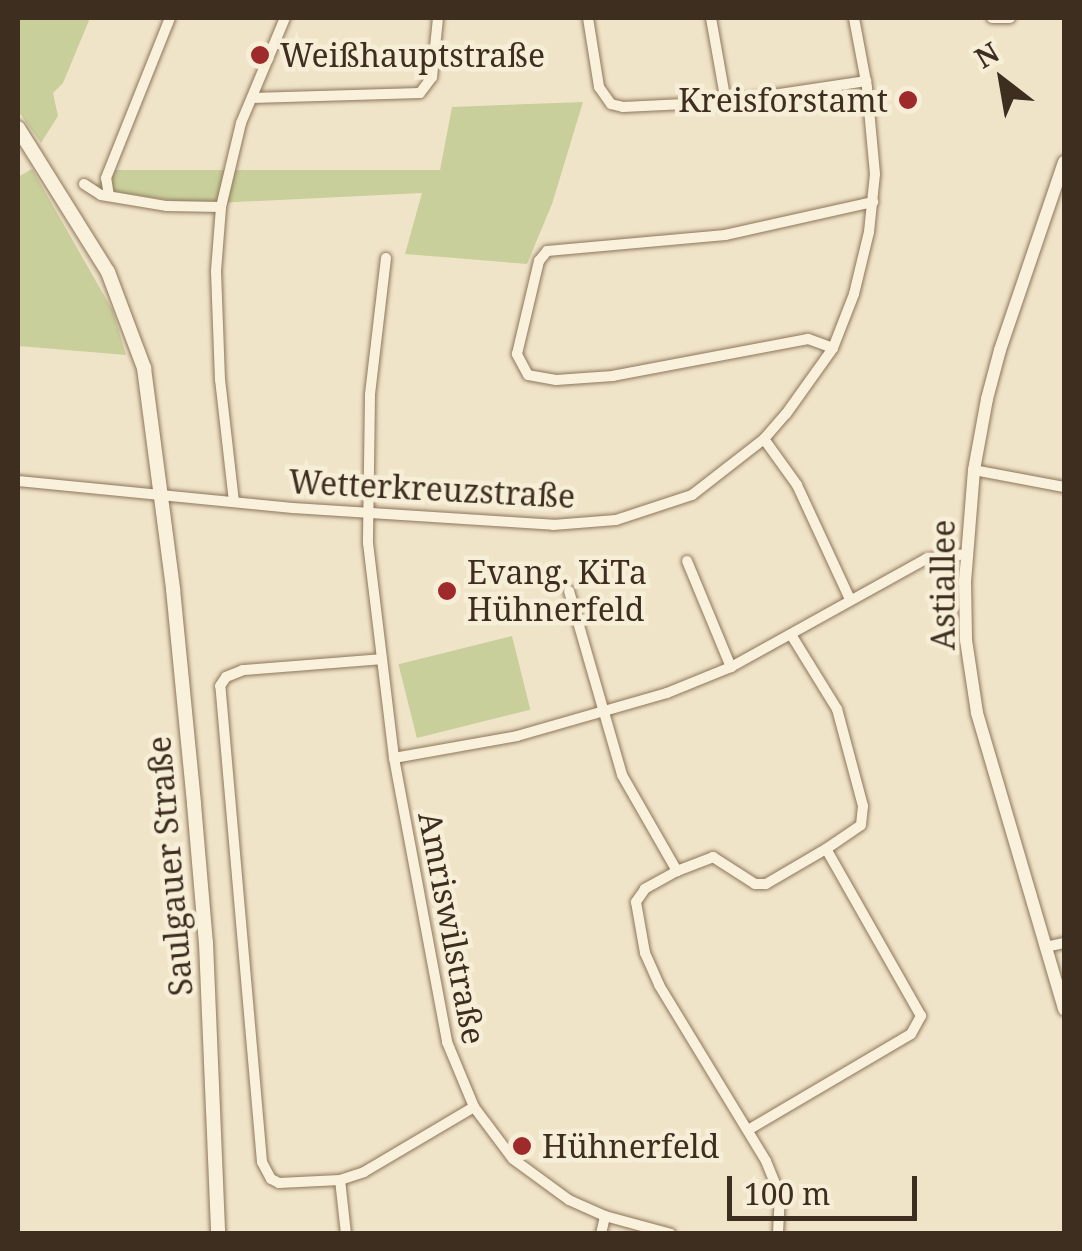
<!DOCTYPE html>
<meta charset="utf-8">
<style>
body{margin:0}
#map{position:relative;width:1082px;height:1251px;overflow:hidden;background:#f0e4c8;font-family:"Noto Serif",serif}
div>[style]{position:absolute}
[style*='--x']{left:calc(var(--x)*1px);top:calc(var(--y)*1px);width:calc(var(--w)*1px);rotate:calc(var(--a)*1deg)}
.green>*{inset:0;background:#c9cf9b;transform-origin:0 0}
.roads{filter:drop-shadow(0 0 2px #8d765c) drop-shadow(0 0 2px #8d765c)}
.minor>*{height:10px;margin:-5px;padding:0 5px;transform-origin:5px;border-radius:5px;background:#faf1dc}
.tertiary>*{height:12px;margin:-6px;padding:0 6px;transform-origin:6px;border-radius:6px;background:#faf1dc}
.secondary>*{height:14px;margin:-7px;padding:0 7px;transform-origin:7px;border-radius:7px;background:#faf1dc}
.dots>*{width:28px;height:28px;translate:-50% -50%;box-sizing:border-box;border:5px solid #f7eed8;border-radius:50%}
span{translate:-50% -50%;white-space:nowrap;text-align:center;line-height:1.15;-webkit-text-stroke:9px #f7eed8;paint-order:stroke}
.poi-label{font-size:32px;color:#3d2e20}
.left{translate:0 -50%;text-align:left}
.right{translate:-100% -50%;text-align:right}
.street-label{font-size:32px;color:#3d2e20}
.frame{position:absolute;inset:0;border:20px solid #3d2e20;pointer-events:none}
.north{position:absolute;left:952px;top:30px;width:100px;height:100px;-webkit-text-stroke:8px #f7eed8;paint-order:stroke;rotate:329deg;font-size:28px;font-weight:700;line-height:40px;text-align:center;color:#3d2e20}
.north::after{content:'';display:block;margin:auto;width:35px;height:45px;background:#3d2e20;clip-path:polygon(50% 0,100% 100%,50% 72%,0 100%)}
.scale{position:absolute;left:727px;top:1176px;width:190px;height:45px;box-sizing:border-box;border:5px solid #3d2e20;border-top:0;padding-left:12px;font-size:30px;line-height:35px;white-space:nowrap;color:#3d2e20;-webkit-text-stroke:8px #f7eed8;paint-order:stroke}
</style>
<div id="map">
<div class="green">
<div style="clip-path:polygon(18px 18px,90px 18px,63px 83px,53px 93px,58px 116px,41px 143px,18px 111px)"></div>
<div style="clip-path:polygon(583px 102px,552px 204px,527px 264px,405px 254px,422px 193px,195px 204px,92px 188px,113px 170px,440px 170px,452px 107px)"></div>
<div style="clip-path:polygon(32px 169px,113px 311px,126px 355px,18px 346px,18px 177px)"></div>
<div style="left:512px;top:636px;width:76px;height:117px;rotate:76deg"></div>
</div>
<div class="roads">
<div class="minor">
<div style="--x:588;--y:18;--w:70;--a:80.9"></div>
<div style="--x:599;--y:87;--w:21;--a:55"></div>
<div style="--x:611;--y:104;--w:12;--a:14"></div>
<div style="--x:623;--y:107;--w:103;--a:-2.8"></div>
<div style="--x:726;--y:102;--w:142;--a:-8.5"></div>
<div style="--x:711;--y:18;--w:85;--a:79.9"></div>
<div style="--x:992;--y:18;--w:18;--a:0"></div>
<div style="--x:252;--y:98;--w:168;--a:-1.7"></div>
<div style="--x:420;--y:93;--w:20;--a:-53"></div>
<div style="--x:432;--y:77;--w:59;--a:-84.2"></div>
<div style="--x:84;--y:184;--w:20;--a:33"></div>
<div style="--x:101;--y:195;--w:67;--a:9.5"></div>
<div style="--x:167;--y:206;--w:54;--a:1.1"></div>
<div style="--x:109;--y:196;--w:18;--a:-99"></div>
<div style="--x:106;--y:178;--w:172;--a:-68.2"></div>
<div style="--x:386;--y:258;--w:138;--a:96.7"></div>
<div style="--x:370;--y:395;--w:148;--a:90.8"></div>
<div style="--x:368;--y:543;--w:217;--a:83.1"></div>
<div style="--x:394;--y:758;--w:289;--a:79.4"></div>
<div style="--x:447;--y:1042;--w:70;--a:67.4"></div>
<div style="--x:474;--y:1107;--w:65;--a:53.1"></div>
<div style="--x:513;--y:1159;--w:69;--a:36.2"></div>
<div style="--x:569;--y:1200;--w:39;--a:24"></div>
<div style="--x:605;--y:1216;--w:68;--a:15.3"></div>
<div style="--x:833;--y:348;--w:27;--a:-160"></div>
<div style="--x:808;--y:339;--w:198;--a:169.3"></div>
<div style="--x:613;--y:376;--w:57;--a:176"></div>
<div style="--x:556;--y:380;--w:28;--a:-170"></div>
<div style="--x:528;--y:375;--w:24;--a:-118"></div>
<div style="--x:517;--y:354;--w:96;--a:-76.7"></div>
<div style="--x:539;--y:261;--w:13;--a:-51"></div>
<div style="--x:547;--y:251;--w:179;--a:-5.1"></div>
<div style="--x:725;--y:235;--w:152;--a:-12.6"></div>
<div style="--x:764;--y:439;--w:57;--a:54.3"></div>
<div style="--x:797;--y:485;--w:126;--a:65.1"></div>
<div style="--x:974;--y:470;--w:92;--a:10.7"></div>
<div style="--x:18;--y:481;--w:276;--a:5.6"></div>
<div style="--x:293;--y:508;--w:261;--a:3.7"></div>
<div style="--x:553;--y:525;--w:63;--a:-4.5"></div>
<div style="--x:616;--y:520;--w:80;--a:-18.2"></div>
<div style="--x:692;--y:495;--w:91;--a:-37.9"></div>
<div style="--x:764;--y:439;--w:33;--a:-49"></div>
<div style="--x:786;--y:414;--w:81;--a:-54.5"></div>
<div style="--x:833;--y:348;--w:58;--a:-68.7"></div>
<div style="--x:854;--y:294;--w:64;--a:-76.4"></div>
<div style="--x:869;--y:232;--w:58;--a:-84.1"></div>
<div style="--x:875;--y:174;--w:87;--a:-95.3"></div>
<div style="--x:867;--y:87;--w:70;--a:-100.7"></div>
<div style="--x:234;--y:502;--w:123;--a:-96.5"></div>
<div style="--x:220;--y:380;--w:109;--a:-92.1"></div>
<div style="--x:216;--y:271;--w:64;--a:-85.5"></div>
<div style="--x:221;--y:207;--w:86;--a:-76.6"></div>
<div style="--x:241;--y:123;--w:114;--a:-67.3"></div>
<div style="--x:687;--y:561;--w:115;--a:67.5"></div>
<div style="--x:569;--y:591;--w:191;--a:73.9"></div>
<div style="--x:622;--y:775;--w:111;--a:60.2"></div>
<div style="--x:677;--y:871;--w:37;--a:151"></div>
<div style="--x:645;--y:889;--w:16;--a:125"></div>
<div style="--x:636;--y:902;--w:52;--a:80"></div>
<div style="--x:645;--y:953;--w:35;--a:66"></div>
<div style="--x:659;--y:985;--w:206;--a:58.7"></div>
<div style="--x:766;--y:1161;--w:37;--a:68"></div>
<div style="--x:780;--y:1195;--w:39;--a:93"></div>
<div style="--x:394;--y:758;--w:125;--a:-10.1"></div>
<div style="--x:517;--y:736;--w:156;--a:-16"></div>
<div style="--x:667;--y:693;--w:69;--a:-22.1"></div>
<div style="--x:731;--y:667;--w:223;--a:-29"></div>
<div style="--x:926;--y:559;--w:39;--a:-7"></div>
<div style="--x:677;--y:871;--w:39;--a:-21"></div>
<div style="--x:713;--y:857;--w:50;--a:32.7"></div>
<div style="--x:755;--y:884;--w:11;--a:0"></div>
<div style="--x:766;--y:884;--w:69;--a:-30.3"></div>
<div style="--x:1045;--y:947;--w:19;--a:-12"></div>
<div style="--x:748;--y:1130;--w:189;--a:-30.5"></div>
<div style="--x:911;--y:1034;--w:21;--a:-61"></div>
<div style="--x:921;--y:1016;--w:192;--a:-119.6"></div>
<div style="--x:826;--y:849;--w:42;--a:-34.4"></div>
<div style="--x:861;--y:825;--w:19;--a:-84"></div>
<div style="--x:863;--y:806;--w:100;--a:-105"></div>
<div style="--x:837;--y:709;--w:86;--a:-121.7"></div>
<div style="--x:340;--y:1180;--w:25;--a:-18"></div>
<div style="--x:364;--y:1172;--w:128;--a:-30.6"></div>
<div style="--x:346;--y:1234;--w:54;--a:-96.3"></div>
<div style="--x:340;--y:1180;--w:61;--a:177.2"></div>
<div style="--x:279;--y:1183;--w:9;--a:-153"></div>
<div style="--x:271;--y:1179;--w:19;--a:-118"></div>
<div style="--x:262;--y:1162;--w:478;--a:-95"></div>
<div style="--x:220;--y:686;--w:11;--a:-56"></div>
<div style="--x:226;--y:677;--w:18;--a:-22"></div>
<div style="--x:243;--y:670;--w:139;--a:-4.5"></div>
<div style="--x:601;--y:1234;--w:18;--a:-77"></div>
</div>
<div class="tertiary">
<div style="--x:1064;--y:162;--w:199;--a:108.8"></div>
<div style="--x:1000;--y:350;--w:51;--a:104.9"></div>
<div style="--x:987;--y:399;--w:72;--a:100.4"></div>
<div style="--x:974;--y:470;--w:111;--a:94.6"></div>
<div style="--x:965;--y:581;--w:59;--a:89"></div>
<div style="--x:966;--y:640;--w:74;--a:81.4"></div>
<div style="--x:977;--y:713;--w:309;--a:73.6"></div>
</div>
<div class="secondary">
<div style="--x:18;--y:128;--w:170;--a:58"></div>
<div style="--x:108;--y:272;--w:103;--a:69.4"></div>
<div style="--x:144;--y:368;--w:223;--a:82.5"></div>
<div style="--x:173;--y:589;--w:216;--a:84.4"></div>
<div style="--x:194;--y:804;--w:140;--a:85.1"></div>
<div style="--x:206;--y:943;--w:291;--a:87.6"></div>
</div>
</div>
<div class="dots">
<div style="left:260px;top:55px;background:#9e2a2b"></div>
<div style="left:908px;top:100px;background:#9e2a2b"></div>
<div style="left:447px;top:591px;background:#9e2a2b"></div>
<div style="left:522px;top:1146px;background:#9e2a2b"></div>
</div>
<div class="poi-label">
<span class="left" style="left:280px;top:55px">Weißhauptstraße</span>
<span class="right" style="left:888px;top:100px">Kreisforstamt</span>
<span class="left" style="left:467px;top:591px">Evang. KiTa<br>Hühnerfeld</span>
<span class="left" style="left:542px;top:1146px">Hühnerfeld</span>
</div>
<div class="street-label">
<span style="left:432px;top:489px;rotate:3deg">Wetterkreuzstraße</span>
<span style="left:943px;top:585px;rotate:-90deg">Astiallee</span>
<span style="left:170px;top:866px;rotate:-95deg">Saulgauer Straße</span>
<span style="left:452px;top:928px;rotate:79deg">Amriswilstraße</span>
</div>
<div class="frame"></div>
<div class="north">N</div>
<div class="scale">100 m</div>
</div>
